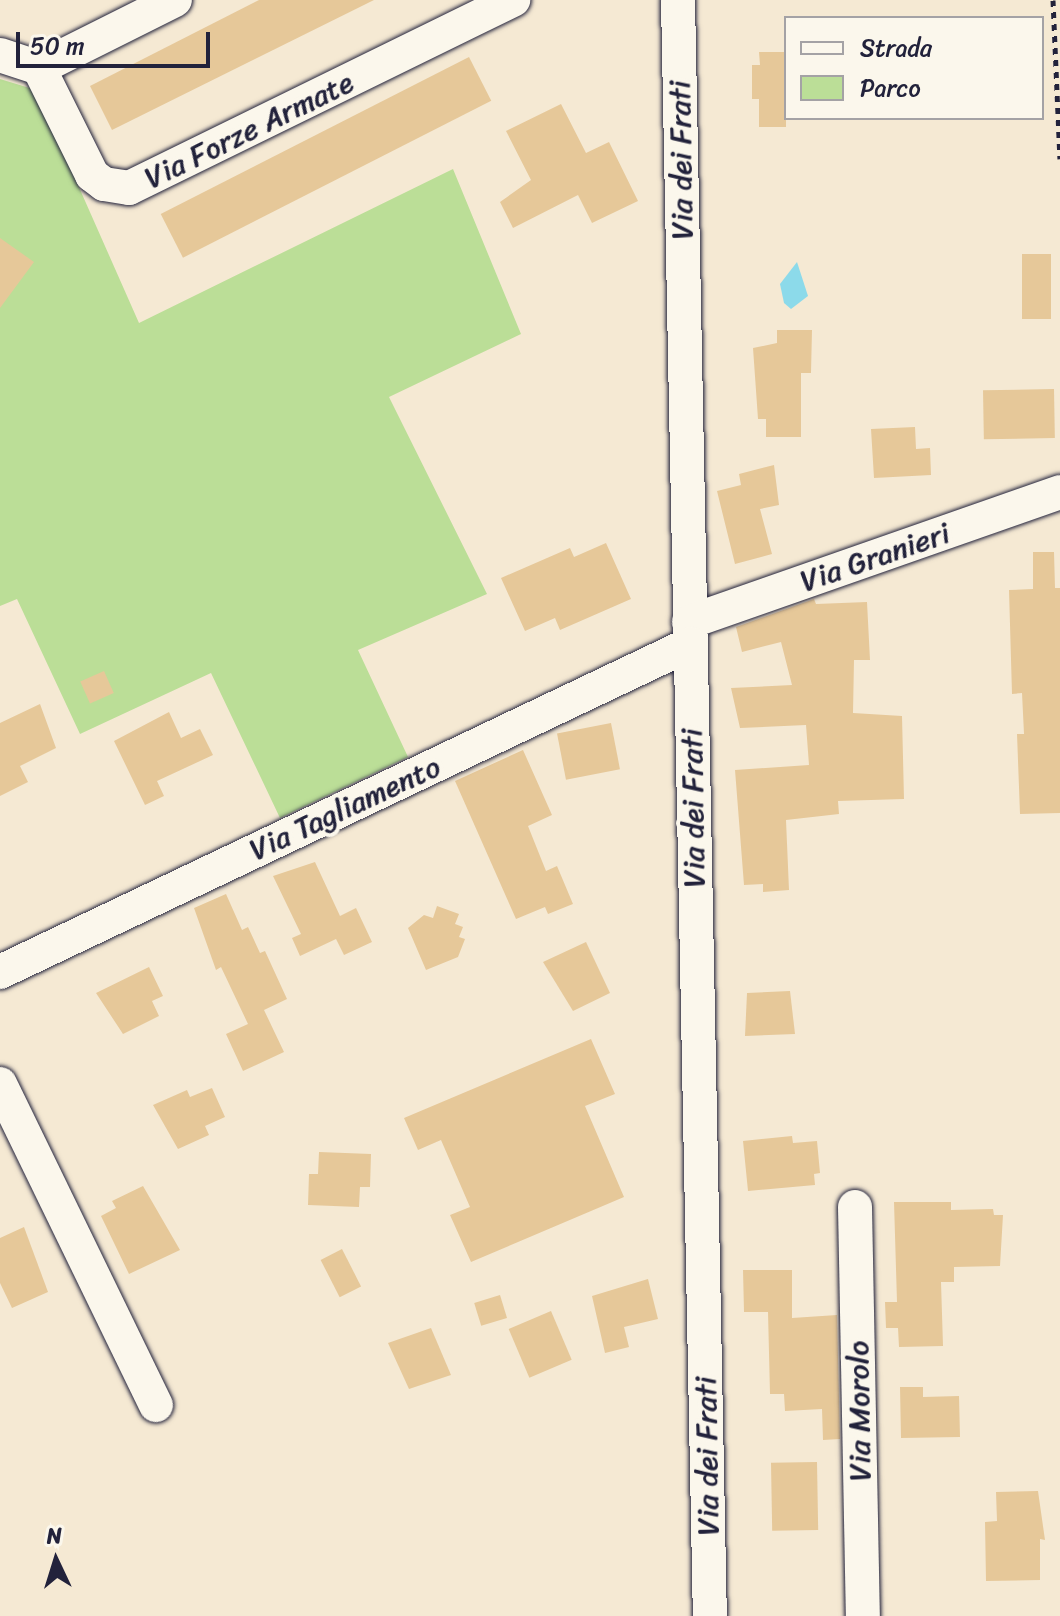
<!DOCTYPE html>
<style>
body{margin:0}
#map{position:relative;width:1060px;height:1616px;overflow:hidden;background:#f5e9d3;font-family:Sriracha,sans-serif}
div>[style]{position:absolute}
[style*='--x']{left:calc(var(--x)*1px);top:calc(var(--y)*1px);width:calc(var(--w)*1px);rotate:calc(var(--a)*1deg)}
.green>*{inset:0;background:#bbde97}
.water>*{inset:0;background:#8cdaea}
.building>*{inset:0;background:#e6c899;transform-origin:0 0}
.path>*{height:5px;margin-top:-2.5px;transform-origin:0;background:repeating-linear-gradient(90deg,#22223b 0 6px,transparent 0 12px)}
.roads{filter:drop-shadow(0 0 2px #22223b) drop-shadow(0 0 2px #22223b)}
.minor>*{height:34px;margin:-17px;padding:0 17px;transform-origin:17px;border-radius:17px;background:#fbf7ec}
span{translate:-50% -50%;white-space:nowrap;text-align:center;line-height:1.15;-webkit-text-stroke:8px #fbf7ec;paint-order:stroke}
.street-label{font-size:30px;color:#22223b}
.legend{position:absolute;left:784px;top:16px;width:260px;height:104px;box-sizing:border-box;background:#fbf7ec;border:2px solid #a4a2a5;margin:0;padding:10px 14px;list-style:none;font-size:24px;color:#22223b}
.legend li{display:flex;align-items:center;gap:16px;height:40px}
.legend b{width:40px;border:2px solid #a4a2a5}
.north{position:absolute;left:16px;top:1520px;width:80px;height:80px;-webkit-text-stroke:6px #fbf7ec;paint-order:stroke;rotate:356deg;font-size:22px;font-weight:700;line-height:32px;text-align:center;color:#22223b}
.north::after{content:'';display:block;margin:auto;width:28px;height:36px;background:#22223b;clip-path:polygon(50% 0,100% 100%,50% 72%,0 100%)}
.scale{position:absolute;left:16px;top:32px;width:194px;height:36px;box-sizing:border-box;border:4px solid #22223b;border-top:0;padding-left:10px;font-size:24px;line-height:28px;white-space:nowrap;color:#22223b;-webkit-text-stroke:6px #fbf7ec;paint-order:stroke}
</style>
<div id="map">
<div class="green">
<div style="clip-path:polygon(0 79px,36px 90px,139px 323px,453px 169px,521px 334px,389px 397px,487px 594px,358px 650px,408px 757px,280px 818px,211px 673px,80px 734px,17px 599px,0 606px)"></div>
</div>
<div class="water">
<div style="clip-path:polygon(797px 262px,808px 296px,791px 309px,784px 303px,780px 284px)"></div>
</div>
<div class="building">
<div style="clip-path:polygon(259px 0,374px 0,112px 130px,90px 86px)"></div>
<div style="clip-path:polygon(759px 52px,786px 52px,786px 127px,759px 127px,759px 99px,752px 99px,752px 65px,760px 65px)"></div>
<div style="left:469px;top:57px;width:49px;height:346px;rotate:63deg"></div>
<div style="clip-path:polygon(561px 104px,586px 153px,609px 142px,638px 201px,592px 223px,578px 195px,513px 228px,500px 202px,531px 180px,506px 131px)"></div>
<div style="clip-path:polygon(0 238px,34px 262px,0 308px)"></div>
<div style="left:1022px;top:254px;width:29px;height:65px"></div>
<div style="clip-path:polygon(777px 330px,812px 330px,811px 373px,801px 373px,801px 437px,766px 437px,766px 419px,758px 419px,753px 348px,777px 343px)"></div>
<div style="left:1054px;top:389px;width:49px;height:71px;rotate:89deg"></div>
<div style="clip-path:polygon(915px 427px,916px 449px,930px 448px,931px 475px,874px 478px,871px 429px)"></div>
<div style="clip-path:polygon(774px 465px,779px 505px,760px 509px,772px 554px,735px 564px,717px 491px,741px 485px,739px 474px)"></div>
<div style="clip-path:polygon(606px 543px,631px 599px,560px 630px,555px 618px,525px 631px,501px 578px,570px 548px,574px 557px)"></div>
<div style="clip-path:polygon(1033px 552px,1054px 552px,1055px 588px,1060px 588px,1060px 813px,1020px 814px,1017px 734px,1024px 734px,1022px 693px,1012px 694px,1009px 590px,1033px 589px)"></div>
<div style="clip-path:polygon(814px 599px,816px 604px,867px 602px,870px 660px,854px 660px,853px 713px,902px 716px,904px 799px,838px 801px,839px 814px,786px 820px,789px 890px,763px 892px,763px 884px,744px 885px,735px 770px,809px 765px,806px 725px,740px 728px,731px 688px,792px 685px,781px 642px,742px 652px,736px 627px)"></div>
<div style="left:104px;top:671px;width:24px;height:26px;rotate:66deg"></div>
<div style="clip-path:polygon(40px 704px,56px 748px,20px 766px,28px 782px,0 796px,0 723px)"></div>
<div style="clip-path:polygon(169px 712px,181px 738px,200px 729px,213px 755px,157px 781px,164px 796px,145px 805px,114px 741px)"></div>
<div style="left:611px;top:723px;width:47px;height:55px;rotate:79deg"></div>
<div style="clip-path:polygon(523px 750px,552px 815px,528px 826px,546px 871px,557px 866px,573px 904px,548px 914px,545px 907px,516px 919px,455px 781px)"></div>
<div style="clip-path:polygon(315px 862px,340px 916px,356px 908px,372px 942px,344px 955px,336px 939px,300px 956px,292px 938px,301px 934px,273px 876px)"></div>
<div style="clip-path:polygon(226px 894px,242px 930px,248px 927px,260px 953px,265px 951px,287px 999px,264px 1010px,284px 1052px,243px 1071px,226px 1034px,248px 1024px,221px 967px,216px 970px,194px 908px)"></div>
<div style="clip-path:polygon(437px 906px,459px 914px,455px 924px,463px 927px,459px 937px,465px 939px,458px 957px,426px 970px,408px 928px,424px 915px,433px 918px)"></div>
<div style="clip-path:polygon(586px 942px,610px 993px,573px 1011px,543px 962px)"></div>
<div style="clip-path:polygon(149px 967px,163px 996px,152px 1001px,159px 1016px,123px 1034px,96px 993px)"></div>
<div style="clip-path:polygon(790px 991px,795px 1034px,745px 1036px,747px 993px)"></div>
<div style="clip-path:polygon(591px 1039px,615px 1094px,585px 1106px,624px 1197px,471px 1262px,450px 1215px,470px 1207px,441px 1140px,418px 1150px,404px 1118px)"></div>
<div style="clip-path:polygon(212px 1088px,225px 1117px,205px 1126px,209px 1135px,178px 1149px,153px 1105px,187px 1090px,190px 1097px)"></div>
<div style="clip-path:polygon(792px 1136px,793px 1143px,817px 1141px,820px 1173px,814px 1174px,815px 1185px,748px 1191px,743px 1141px)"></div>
<div style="clip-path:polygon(319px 1152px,371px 1154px,370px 1187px,360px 1187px,359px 1207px,308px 1205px,309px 1174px,318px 1174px)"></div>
<div style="clip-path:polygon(143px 1186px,180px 1250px,129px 1274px,101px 1216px,116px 1208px,112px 1201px)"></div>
<div style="clip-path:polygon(894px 1202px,951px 1202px,951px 1210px,993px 1209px,994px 1215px,1003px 1215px,1000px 1266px,954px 1267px,954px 1282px,941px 1282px,943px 1346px,899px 1347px,898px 1328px,886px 1328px,885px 1302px,897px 1302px)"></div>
<div style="clip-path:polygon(24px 1227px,48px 1292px,12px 1308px,0 1283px,0 1238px)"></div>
<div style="left:342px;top:1249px;width:42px;height:24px;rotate:63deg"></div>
<div style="clip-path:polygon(743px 1270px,792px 1270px,792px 1318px,837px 1315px,840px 1439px,823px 1440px,822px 1409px,785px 1411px,784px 1394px,770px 1394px,768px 1312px,744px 1312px)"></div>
<div style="clip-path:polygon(648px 1279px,658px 1319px,624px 1327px,629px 1347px,605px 1353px,592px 1296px)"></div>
<div style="left:500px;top:1295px;width:24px;height:27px;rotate:73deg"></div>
<div style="left:551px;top:1311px;width:53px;height:46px;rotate:67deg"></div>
<div style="clip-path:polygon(431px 1328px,451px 1375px,409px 1389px,388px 1343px)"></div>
<div style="clip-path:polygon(900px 1387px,923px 1387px,923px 1397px,959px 1396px,960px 1437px,901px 1438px)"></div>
<div style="left:817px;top:1462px;width:68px;height:46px;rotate:89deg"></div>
<div style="clip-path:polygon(1038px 1491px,1045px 1540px,1040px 1539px,1040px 1580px,986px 1581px,985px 1522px,997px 1521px,996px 1492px)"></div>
</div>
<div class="path">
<div style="--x:1053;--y:0;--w:159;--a:87.5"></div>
</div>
<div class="roads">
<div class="minor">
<div style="--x:678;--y:0;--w:1616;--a:88.87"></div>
<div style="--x:0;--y:55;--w:41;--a:18.4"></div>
<div style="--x:39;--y:68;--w:152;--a:-26.6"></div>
<div style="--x:39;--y:68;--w:119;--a:63.6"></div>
<div style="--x:92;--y:175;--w:15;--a:37"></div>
<div style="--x:104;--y:184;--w:25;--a:9"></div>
<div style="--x:129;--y:188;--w:428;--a:-26.1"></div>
<div style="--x:689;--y:622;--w:393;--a:-19.3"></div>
<div style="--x:0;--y:972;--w:764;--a:-25.42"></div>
<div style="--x:0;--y:1084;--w:357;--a:64.1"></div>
<div style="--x:855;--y:1207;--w:409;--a:88.9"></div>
</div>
</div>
<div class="street-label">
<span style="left:249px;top:130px;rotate:-26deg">Via Forze Armate</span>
<span style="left:681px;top:160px;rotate:-91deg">Via dei Frati</span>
<span style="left:875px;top:557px;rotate:-19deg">Via Granieri</span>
<span style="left:345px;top:808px;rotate:-25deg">Via Tagliamento</span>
<span style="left:693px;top:808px;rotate:-91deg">Via dei Frati</span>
<span style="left:859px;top:1411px;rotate:-91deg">Via Morolo</span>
<span style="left:707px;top:1456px;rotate:-91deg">Via dei Frati</span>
</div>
<ul class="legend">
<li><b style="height:10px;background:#fbf7ec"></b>Strada</li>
<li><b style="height:22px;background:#bbde97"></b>Parco</li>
</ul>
<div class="north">N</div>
<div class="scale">50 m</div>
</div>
